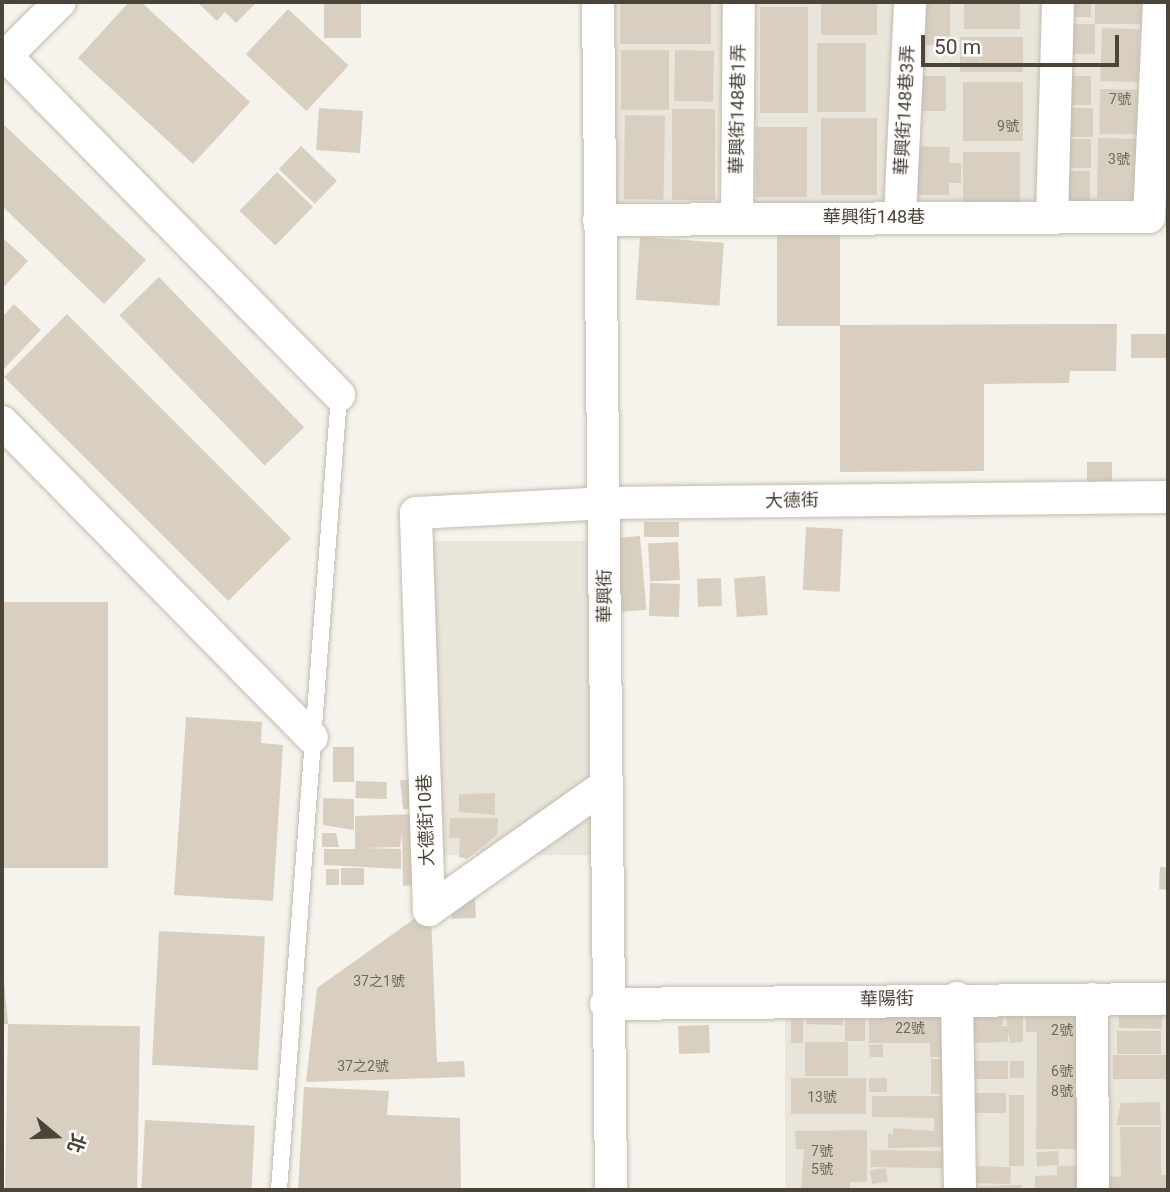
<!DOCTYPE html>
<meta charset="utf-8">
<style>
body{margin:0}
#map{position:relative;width:1170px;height:1192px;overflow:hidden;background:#f6f3ec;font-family:Roboto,"Noto Sans TC",sans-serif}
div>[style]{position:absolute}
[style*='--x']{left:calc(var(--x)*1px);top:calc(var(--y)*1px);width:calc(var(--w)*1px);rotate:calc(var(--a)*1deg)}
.residential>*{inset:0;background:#eae5da;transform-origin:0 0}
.building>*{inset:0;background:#d8cfc1;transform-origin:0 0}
.roads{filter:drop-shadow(0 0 2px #c2bbae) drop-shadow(0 0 2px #c2bbae)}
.lane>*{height:16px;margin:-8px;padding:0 8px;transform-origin:8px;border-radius:8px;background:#fff}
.street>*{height:32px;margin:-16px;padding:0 16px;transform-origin:16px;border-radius:16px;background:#fff}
span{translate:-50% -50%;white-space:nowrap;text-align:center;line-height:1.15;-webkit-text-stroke:5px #fff;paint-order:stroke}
.number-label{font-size:14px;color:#6e675b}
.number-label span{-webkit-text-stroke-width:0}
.street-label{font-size:18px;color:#4b4439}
.frame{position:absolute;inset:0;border:4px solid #4b4439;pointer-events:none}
.north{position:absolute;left:21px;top:1101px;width:70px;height:70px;-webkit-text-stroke:5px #fff;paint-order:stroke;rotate:109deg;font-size:19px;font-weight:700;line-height:28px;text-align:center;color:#4b4439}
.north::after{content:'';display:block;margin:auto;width:24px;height:32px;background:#4b4439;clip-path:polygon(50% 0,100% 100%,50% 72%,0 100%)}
.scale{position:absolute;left:921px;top:35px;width:198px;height:32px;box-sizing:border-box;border:4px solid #4b4439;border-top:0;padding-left:9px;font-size:21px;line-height:24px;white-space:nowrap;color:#4b4439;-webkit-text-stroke:5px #fff;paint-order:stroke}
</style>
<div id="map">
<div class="residential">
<div style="left:609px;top:2px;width:559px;height:207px"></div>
<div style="left:431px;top:541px;width:170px;height:314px"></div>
<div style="left:1168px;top:1001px;width:189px;height:383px;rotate:90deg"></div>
</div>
<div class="building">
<div style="clip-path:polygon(129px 2px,141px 2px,250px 102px,193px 164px,78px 58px)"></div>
<div style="clip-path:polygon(197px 2px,257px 2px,236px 23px,225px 12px,217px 21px)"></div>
<div style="left:324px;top:2px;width:37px;height:36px"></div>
<div style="left:620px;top:2px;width:91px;height:42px"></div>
<div style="left:821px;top:2px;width:56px;height:33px"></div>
<div style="left:914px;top:2px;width:36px;height:43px"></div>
<div style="left:964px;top:2px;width:56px;height:27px"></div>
<div style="left:1060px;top:2px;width:31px;height:15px"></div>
<div style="left:1095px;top:2px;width:46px;height:22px"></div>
<div style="left:760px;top:7px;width:48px;height:106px"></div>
<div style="left:288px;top:9px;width:83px;height:62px;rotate:43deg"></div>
<div style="left:1064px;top:24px;width:31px;height:30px"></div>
<div style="left:1102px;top:28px;width:38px;height:53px;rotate:2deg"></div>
<div style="left:960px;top:37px;width:63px;height:35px"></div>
<div style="left:817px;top:43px;width:49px;height:69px"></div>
<div style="left:621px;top:50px;width:48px;height:60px"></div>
<div style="left:675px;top:50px;width:39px;height:51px;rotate:1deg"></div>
<div style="left:913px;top:76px;width:33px;height:35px"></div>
<div style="left:1061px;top:76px;width:30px;height:29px"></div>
<div style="left:963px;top:82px;width:60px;height:59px"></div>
<div style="left:1100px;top:89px;width:49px;height:45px;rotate:1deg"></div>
<div style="left:319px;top:108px;width:44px;height:42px;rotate:4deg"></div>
<div style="left:1062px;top:108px;width:31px;height:29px"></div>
<div style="left:672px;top:109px;width:43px;height:91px"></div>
<div style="left:625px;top:115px;width:40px;height:84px;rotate:1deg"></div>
<div style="left:821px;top:118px;width:56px;height:77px"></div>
<div style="clip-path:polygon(2px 123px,146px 260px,104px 304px,2px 206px)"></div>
<div style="left:756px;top:127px;width:51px;height:70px"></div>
<div style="left:1098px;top:138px;width:41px;height:60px;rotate:1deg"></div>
<div style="left:1060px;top:139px;width:31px;height:29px"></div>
<div style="left:301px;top:146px;width:50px;height:32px;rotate:44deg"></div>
<div style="clip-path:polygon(911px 146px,950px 147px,949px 163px,961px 163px,961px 183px,949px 183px,949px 195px,910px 195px)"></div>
<div style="left:963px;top:152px;width:57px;height:54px"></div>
<div style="left:1090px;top:171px;width:30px;height:31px;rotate:90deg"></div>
<div style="left:277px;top:172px;width:50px;height:54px;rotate:44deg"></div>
<div style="left:777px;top:234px;width:63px;height:92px"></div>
<div style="clip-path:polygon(2px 237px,28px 261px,2px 289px)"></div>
<div style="left:640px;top:237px;width:84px;height:63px;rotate:4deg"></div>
<div style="left:159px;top:277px;width:209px;height:55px;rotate:46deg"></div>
<div style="clip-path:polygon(14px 304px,41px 330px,2px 371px,2px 317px)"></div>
<div style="left:67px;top:314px;width:317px;height:89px;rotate:45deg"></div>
<div style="clip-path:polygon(1117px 324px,1116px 371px,1070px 371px,1069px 383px,984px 384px,984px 471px,840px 472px,840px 325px)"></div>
<div style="left:1168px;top:334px;width:24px;height:37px;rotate:90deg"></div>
<div style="left:1112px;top:462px;width:23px;height:25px;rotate:90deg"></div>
<div style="left:644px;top:522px;width:35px;height:15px"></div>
<div style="left:806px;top:527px;width:37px;height:63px;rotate:3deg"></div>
<div style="left:640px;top:536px;width:74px;height:27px;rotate:85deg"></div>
<div style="left:678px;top:542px;width:38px;height:30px;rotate:87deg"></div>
<div style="left:765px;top:576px;width:39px;height:31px;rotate:86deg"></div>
<div style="left:721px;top:578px;width:28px;height:24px;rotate:88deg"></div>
<div style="left:650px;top:583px;width:30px;height:33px;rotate:2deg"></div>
<div style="left:108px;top:602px;width:266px;height:106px;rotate:90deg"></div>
<div style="clip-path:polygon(186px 717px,262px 722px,261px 743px,283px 745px,273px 901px,174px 895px)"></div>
<div style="left:333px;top:747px;width:21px;height:35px"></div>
<div style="left:414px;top:779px;width:29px;height:14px;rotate:84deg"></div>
<div style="left:356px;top:781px;width:31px;height:17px;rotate:2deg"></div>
<div style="clip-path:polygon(495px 793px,495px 815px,459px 812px,459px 794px)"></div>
<div style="clip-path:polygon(323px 798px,354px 799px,354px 830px,323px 825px)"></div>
<div style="clip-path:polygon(418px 814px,420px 885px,403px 886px,402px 833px,400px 847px,362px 848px,401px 849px,401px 869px,324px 865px,324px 849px,355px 849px,355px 816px)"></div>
<div style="clip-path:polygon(450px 818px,498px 818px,497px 835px,467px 859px,459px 857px,460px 838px,449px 838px)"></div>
<div style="clip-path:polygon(322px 833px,336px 833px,339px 847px,322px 847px)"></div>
<div style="clip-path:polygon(1160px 867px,1168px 867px,1168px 890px,1159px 889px)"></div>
<div style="left:341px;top:868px;width:23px;height:17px"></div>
<div style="left:326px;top:869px;width:13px;height:16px"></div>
<div style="left:475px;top:894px;width:24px;height:24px;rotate:88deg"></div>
<div style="clip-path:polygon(421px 914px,431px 914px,437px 1062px,464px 1061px,465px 1077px,306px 1082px,317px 988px)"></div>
<div style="left:159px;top:931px;width:106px;height:134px;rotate:3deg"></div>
<div style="clip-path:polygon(2px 960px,8px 1024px,2px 1025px)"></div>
<div style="left:845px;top:1004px;width:20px;height:37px"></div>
<div style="clip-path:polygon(869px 1004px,942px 1004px,942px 1057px,930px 1057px,930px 1043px,869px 1043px)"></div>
<div style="left:791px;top:1005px;width:12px;height:38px"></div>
<div style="left:807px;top:1005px;width:36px;height:19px;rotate:2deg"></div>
<div style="clip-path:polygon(973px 1005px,1002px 1005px,1003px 1025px,998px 1026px,1008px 1026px,1008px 1042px,973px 1043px)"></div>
<div style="clip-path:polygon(1004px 1006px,1023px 1006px,1023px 1042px,1010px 1043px)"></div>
<div style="clip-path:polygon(1026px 1007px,1078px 1007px,1081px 1149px,1036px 1149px,1037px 1032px,1026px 1032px)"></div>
<div style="left:1119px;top:1012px;width:43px;height:16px;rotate:1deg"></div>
<div style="left:8px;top:1024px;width:132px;height:166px;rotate:1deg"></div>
<div style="left:709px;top:1025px;width:28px;height:31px;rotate:88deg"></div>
<div style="left:1117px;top:1031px;width:44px;height:23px"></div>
<div style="left:805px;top:1042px;width:43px;height:34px"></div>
<div style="clip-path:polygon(883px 1044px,883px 1057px,870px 1057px,869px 1045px)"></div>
<div style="left:1168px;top:1055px;width:24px;height:55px;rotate:90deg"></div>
<div style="clip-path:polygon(931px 1059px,943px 1059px,946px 1094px,931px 1094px)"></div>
<div style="left:1008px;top:1061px;width:18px;height:36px;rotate:90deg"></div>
<div style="left:1010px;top:1061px;width:14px;height:17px"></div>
<div style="left:866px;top:1078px;width:36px;height:75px;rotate:90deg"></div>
<div style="left:887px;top:1078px;width:14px;height:18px;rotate:90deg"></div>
<div style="clip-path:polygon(304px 1087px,389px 1091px,387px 1115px,460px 1118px,461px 1190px,298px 1190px)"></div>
<div style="left:1006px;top:1093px;width:20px;height:37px;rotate:90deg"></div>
<div style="left:1009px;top:1095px;width:15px;height:71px"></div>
<div style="clip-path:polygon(872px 1096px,946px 1096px,947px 1147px,888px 1148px,888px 1134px,893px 1134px,893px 1128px,934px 1131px,934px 1118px,872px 1117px)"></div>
<div style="clip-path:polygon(1160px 1102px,1161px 1125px,1116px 1125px,1121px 1103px)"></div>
<div style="left:145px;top:1120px;width:110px;height:70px;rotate:3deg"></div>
<div style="clip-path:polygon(1120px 1127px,1161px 1127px,1161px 1175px,1168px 1175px,1168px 1190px,1109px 1190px,1109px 1176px,1121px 1177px)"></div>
<div style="clip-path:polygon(867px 1130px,867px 1182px,850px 1182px,850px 1190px,801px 1190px,804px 1149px,796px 1149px,795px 1131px)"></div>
<div style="left:871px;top:1150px;width:76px;height:17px;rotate:1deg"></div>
<div style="left:1058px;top:1151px;width:14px;height:22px;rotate:86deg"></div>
<div style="left:977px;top:1166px;width:34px;height:17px;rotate:2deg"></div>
<div style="clip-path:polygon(1057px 1166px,1085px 1166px,1085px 1190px,1035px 1190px,1035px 1176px,1057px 1175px)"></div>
<div style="left:886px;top:1168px;width:14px;height:16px;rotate:82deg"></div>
<div style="clip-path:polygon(1022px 1185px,1022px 1190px,980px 1190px,980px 1186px)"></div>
</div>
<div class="roads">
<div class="lane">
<div style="--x:279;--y:1190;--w:797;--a:-85.68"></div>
</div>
<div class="street">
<div style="--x:598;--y:2;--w:1188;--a:89.37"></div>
<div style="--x:2;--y:52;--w:481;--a:45.5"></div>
<div style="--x:2;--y:60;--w:82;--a:-45"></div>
<div style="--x:737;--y:217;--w:215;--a:-89.5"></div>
<div style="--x:900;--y:217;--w:215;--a:-87.3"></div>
<div style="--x:1052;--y:218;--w:216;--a:-88.4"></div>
<div style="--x:599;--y:220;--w:550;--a:-0.31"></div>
<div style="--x:1149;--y:217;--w:215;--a:-87.3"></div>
<div style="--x:2;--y:422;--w:442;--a:45.5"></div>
<div style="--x:606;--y:785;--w:217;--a:144.8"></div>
<div style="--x:429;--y:910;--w:397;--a:-91.9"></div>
<div style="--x:416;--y:513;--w:188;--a:-3"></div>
<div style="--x:604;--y:503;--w:564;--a:-0.61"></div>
<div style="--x:957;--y:998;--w:192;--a:89.1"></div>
<div style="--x:1092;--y:999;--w:191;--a:89.7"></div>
<div style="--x:606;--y:1004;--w:562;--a:-0.51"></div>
</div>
</div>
<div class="number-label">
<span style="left:1120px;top:99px">7號</span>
<span style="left:1008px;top:126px">9號</span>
<span style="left:1119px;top:159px">3號</span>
<span style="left:379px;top:981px">37之1號</span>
<span style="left:910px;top:1028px">22號</span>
<span style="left:1062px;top:1030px">2號</span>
<span style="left:363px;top:1066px">37之2號</span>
<span style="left:1062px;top:1071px">6號</span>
<span style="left:1062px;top:1091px">8號</span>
<span style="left:822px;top:1097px">13號</span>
<span style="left:822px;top:1151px">7號</span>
<span style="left:822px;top:1169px">5號</span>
</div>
<div class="street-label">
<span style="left:738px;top:109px;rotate:-89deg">華興街148巷1弄</span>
<span style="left:905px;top:110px;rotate:-87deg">華興街148巷3弄</span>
<span style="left:874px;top:217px">華興街148巷</span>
<span style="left:792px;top:501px;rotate:-1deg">大德街</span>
<span style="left:605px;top:596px;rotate:-90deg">華興街</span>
<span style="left:426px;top:820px;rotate:-92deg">大德街10巷</span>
<span style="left:887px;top:999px;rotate:-1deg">華陽街</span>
</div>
<div class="frame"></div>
<div class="north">北</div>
<div class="scale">50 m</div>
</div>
